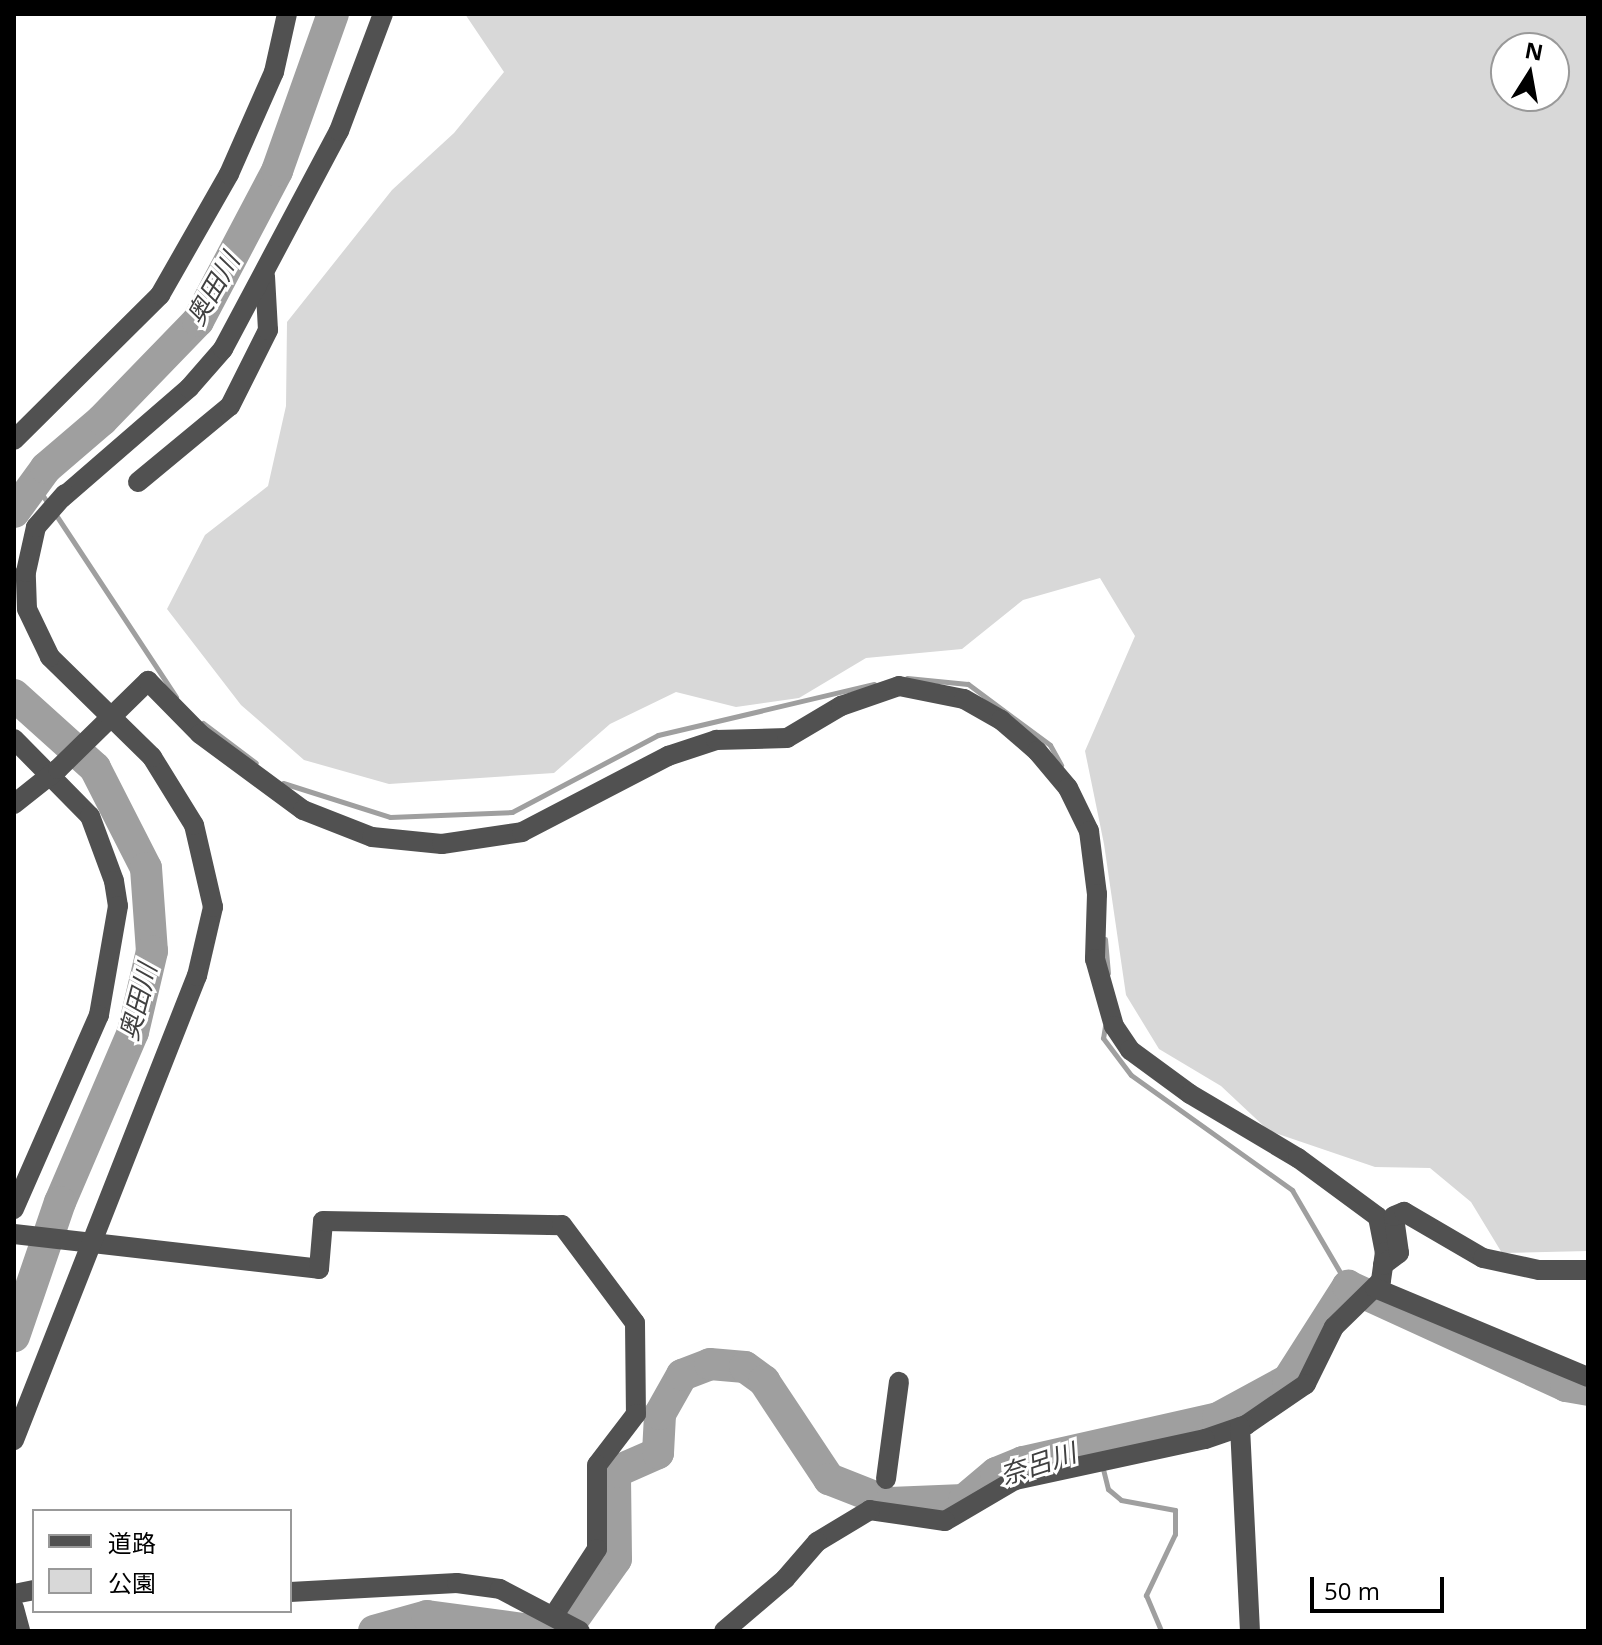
<!DOCTYPE html>
<meta charset="utf-8">
<style>
body{margin:0}
#map{position:relative;width:1602px;height:1645px;overflow:hidden;background:#fff;font-family:"Open Sans","Noto Sans JP",sans-serif}
div>[style]{position:absolute}
[style*='--x']{left:calc(var(--x)*1px);top:calc(var(--y)*1px);width:calc(var(--w)*1px);rotate:calc(var(--a)*1deg)}
.green>*{inset:0;background:#d8d8d8}
.stream>*{height:5px;margin:-2.5px;padding:0 2.5px;transform-origin:2.5px;border-radius:2.5px;background:#9f9f9f}
.river>*{height:32px;margin:-16px;padding:0 16px;transform-origin:16px;border-radius:16px;background:#9f9f9f}
.minor>*{height:20px;margin:-10px;padding:0 10px;transform-origin:10px;border-radius:10px;background:#515151}
.minor-bridge>*{height:20px;margin:-10px;padding:0 10px;transform-origin:10px;border-radius:10px;background:#515151}
span{translate:-50% -50%;white-space:nowrap;text-align:center;line-height:1.15;-webkit-text-stroke:6px #fff;paint-order:stroke}
.water-label{font-size:26px;color:#404040;font-style:italic}
.frame{position:absolute;inset:0;border:16px solid #000;pointer-events:none}
.legend{position:absolute;left:32px;top:1509px;width:260px;height:104px;box-sizing:border-box;background:#fff;border:2px solid #999;margin:0;padding:10px 14px;list-style:none;font-size:24px;color:#000}
.legend li{display:flex;align-items:center;gap:16px;height:40px}
.legend b{width:40px;border:2px solid #999}
.north{position:absolute;left:1490px;top:32px;width:80px;height:80px;box-sizing:border-box;background:#fff;border:2px solid #999;border-radius:50%;rotate:11deg;font-size:22px;font-weight:700;line-height:32px;text-align:center;color:#000}
.north::after{content:'';display:block;margin:auto;width:28px;height:36px;background:#000;clip-path:polygon(50% 0,100% 100%,50% 72%,0 100%)}
.scale{position:absolute;left:1310px;top:1577px;width:134px;height:36px;box-sizing:border-box;border:4px solid #000;border-top:0;padding-left:10px;font-size:24px;line-height:28px;white-space:nowrap;color:#000;-webkit-text-stroke:6px #fff;paint-order:stroke}
</style>
<div id="map">
<div class="green">
<div style="clip-path:polygon(evenodd,465px 14px,1588px 14px,1588px 1251px,1502px 1253px,1471px 1202px,1430px 1168px,1375px 1167px,1269px 1131px,1221px 1086px,1159px 1049px,1126px 995px,1104px 844px,1085px 751px,1135px 636px,1100px 578px,1023px 600px,962px 649px,866px 658px,799px 698px,736px 707px,676px 692px,610px 724px,554px 773px,389px 784px,304px 760px,241px 705px,167px 609px,205px 535px,268px 486px,286px 406px,287px 322px,392px 190px,454px 133px,504px 72px,465px 14px,1506px 48px,1554px 48px,1554px 96px,1506px 96px,1506px 48px)"></div>
</div>
<div class="stream">
<div style="--x:35;--y:484;--w:23;--a:56"></div>
<div style="--x:56;--y:515;--w:218;--a:56.6"></div>
<div style="--x:907;--y:678;--w:61;--a:5.6"></div>
<div style="--x:968;--y:684;--w:102;--a:36.6"></div>
<div style="--x:1050;--y:745;--w:23;--a:61"></div>
<div style="--x:203;--y:723;--w:66;--a:37"></div>
<div style="--x:283;--y:783;--w:112;--a:17.6"></div>
<div style="--x:390;--y:817;--w:122;--a:-2.3"></div>
<div style="--x:512;--y:812;--w:165;--a:-27.8"></div>
<div style="--x:658;--y:735;--w:222;--a:-13.3"></div>
<div style="--x:1105;--y:939;--w:34;--a:85"></div>
<div style="--x:1105;--y:1026;--w:12;--a:99"></div>
<div style="--x:1103;--y:1038;--w:46;--a:52.9"></div>
<div style="--x:1131;--y:1075;--w:198;--a:35.5"></div>
<div style="--x:1292;--y:1190;--w:111;--a:59.7"></div>
<div style="--x:1102;--y:1465;--w:25;--a:76"></div>
<div style="--x:1108;--y:1489;--w:17;--a:40"></div>
<div style="--x:1121;--y:1500;--w:55;--a:10.5"></div>
<div style="--x:1175;--y:1510;--w:24;--a:90"></div>
<div style="--x:1175;--y:1534;--w:68;--a:115.4"></div>
<div style="--x:1146;--y:1595;--w:39;--a:67"></div>
</div>
<div class="river">
<div style="--x:14;--y:512;--w:54;--a:-54"></div>
<div style="--x:46;--y:468;--w:74;--a:-40.6"></div>
<div style="--x:102;--y:420;--w:138;--a:-45.9"></div>
<div style="--x:198;--y:321;--w:170;--a:-62.2"></div>
<div style="--x:277;--y:171;--w:167;--a:-70.4"></div>
<div style="--x:14;--y:695;--w:109;--a:42"></div>
<div style="--x:95;--y:768;--w:112;--a:63"></div>
<div style="--x:146;--y:868;--w:83;--a:85.9"></div>
<div style="--x:152;--y:951;--w:83;--a:103.2"></div>
<div style="--x:133;--y:1032;--w:185;--a:113.2"></div>
<div style="--x:60;--y:1202;--w:142;--a:108.9"></div>
<div style="--x:374;--y:1631;--w:55;--a:-15.8"></div>
<div style="--x:427;--y:1616;--w:112;--a:7.7"></div>
<div style="--x:565;--y:1631;--w:88;--a:-54.7"></div>
<div style="--x:616;--y:1559;--w:87;--a:-90.7"></div>
<div style="--x:615;--y:1472;--w:47;--a:-23.8"></div>
<div style="--x:658;--y:1453;--w:39;--a:-87"></div>
<div style="--x:660;--y:1414;--w:45;--a:-60.6"></div>
<div style="--x:682;--y:1375;--w:30;--a:-21"></div>
<div style="--x:710;--y:1364;--w:35;--a:5"></div>
<div style="--x:745;--y:1367;--w:24;--a:36"></div>
<div style="--x:764;--y:1381;--w:118;--a:56.4"></div>
<div style="--x:829;--y:1479;--w:66;--a:21.5"></div>
<div style="--x:890;--y:1503;--w:74;--a:-2.3"></div>
<div style="--x:964;--y:1500;--w:42;--a:-40.2"></div>
<div style="--x:996;--y:1473;--w:29;--a:-22"></div>
<div style="--x:1023;--y:1462;--w:200;--a:-12.7"></div>
<div style="--x:1218;--y:1418;--w:80;--a:-28.5"></div>
<div style="--x:1288;--y:1380;--w:112;--a:-57.4"></div>
<div style="--x:1348;--y:1286;--w:240;--a:24.6"></div>
<div style="--x:1566;--y:1386;--w:22;--a:10"></div>
</div>
<div class="minor">
<div style="--x:14;--y:440;--w:206;--a:-44.8"></div>
<div style="--x:160;--y:295;--w:139;--a:-60.3"></div>
<div style="--x:229;--y:174;--w:111;--a:-66.2"></div>
<div style="--x:274;--y:72;--w:59;--a:-77.4"></div>
<div style="--x:138;--y:482;--w:119;--a:-39.6"></div>
<div style="--x:230;--y:406;--w:85;--a:-63.4"></div>
<div style="--x:268;--y:330;--w:54;--a:-93.2"></div>
<div style="--x:62;--y:498;--w:168;--a:-40.9"></div>
<div style="--x:189;--y:388;--w:52;--a:-48.9"></div>
<div style="--x:223;--y:349;--w:247;--a:-62"></div>
<div style="--x:339;--y:131;--w:125;--a:-69.4"></div>
<div style="--x:14;--y:739;--w:108;--a:45.4"></div>
<div style="--x:90;--y:816;--w:69;--a:69.7"></div>
<div style="--x:114;--y:881;--w:25;--a:81"></div>
<div style="--x:118;--y:906;--w:111;--a:99.9"></div>
<div style="--x:99;--y:1015;--w:212;--a:113.7"></div>
<div style="--x:14;--y:804;--w:56;--a:-38.5"></div>
<div style="--x:58;--y:769;--w:126;--a:-44.4"></div>
<div style="--x:148;--y:681;--w:74;--a:45.5"></div>
<div style="--x:200;--y:734;--w:128;--a:36.4"></div>
<div style="--x:303;--y:810;--w:74;--a:21.4"></div>
<div style="--x:372;--y:837;--w:70;--a:5.7"></div>
<div style="--x:442;--y:844;--w:81;--a:-8.5"></div>
<div style="--x:522;--y:832;--w:165;--a:-27.5"></div>
<div style="--x:668;--y:756;--w:51;--a:-18.4"></div>
<div style="--x:716;--y:740;--w:71;--a:-1.6"></div>
<div style="--x:787;--y:738;--w:63;--a:-30.7"></div>
<div style="--x:841;--y:706;--w:61;--a:-19"></div>
<div style="--x:899;--y:686;--w:66;--a:11.3"></div>
<div style="--x:964;--y:699;--w:43;--a:29.6"></div>
<div style="--x:1001;--y:720;--w:48;--a:40.7"></div>
<div style="--x:1037;--y:751;--w:48;--a:50"></div>
<div style="--x:1068;--y:788;--w:48;--a:64"></div>
<div style="--x:1089;--y:831;--w:64;--a:82.8"></div>
<div style="--x:1097;--y:894;--w:65;--a:91.8"></div>
<div style="--x:1095;--y:959;--w:70;--a:74.2"></div>
<div style="--x:1114;--y:1026;--w:29;--a:56"></div>
<div style="--x:1130;--y:1050;--w:74;--a:36.3"></div>
<div style="--x:1190;--y:1094;--w:126;--a:30.7"></div>
<div style="--x:1298;--y:1158;--w:99;--a:36.4"></div>
<div style="--x:1378;--y:1217;--w:36;--a:79"></div>
<div style="--x:1385;--y:1252;--w:29;--a:98"></div>
<div style="--x:1381;--y:1281;--w:66;--a:135.6"></div>
<div style="--x:1334;--y:1327;--w:64;--a:116.2"></div>
<div style="--x:1306;--y:1384;--w:73;--a:145.7"></div>
<div style="--x:1246;--y:1425;--w:43;--a:161.1"></div>
<div style="--x:1205;--y:1439;--w:194;--a:167.8"></div>
<div style="--x:1015;--y:1480;--w:81;--a:149.6"></div>
<div style="--x:945;--y:1521;--w:76;--a:-171.7"></div>
<div style="--x:870;--y:1510;--w:62;--a:148.9"></div>
<div style="--x:817;--y:1542;--w:49;--a:130.9"></div>
<div style="--x:785;--y:1579;--w:80;--a:139.6"></div>
<div style="--x:14;--y:1234;--w:307;--a:6.5"></div>
<div style="--x:319;--y:1269;--w:48;--a:-85.2"></div>
<div style="--x:323;--y:1221;--w:239;--a:1"></div>
<div style="--x:562;--y:1225;--w:122;--a:53.3"></div>
<div style="--x:635;--y:1323;--w:91;--a:89.4"></div>
<div style="--x:636;--y:1414;--w:64;--a:127.4"></div>
<div style="--x:597;--y:1465;--w:84;--a:90"></div>
<div style="--x:597;--y:1549;--w:79;--a:123.1"></div>
<div style="--x:1383;--y:1265;--w:20;--a:-37"></div>
<div style="--x:1399;--y:1253;--w:37;--a:-98"></div>
<div style="--x:1394;--y:1216;--w:11;--a:-22"></div>
<div style="--x:1404;--y:1212;--w:91;--a:30.2"></div>
<div style="--x:1483;--y:1258;--w:57;--a:12.1"></div>
<div style="--x:1539;--y:1270;--w:49;--a:0"></div>
<div style="--x:1375;--y:1288;--w:231;--a:22.7"></div>
<div style="--x:1240;--y:1427;--w:204;--a:87.2"></div>
<div style="--x:14;--y:1440;--w:499;--a:-68.5"></div>
<div style="--x:197;--y:976;--w:71;--a:-76.9"></div>
<div style="--x:213;--y:907;--w:84;--a:-103"></div>
<div style="--x:194;--y:825;--w:80;--a:-121.7"></div>
<div style="--x:152;--y:757;--w:143;--a:-135.6"></div>
<div style="--x:50;--y:657;--w:53;--a:-115.6"></div>
<div style="--x:27;--y:609;--w:37;--a:-92"></div>
<div style="--x:26;--y:572;--w:46;--a:-77.5"></div>
<div style="--x:886;--y:1479;--w:98;--a:-82.4"></div>
<div style="--x:290;--y:1592;--w:167;--a:-3.1"></div>
<div style="--x:457;--y:1583;--w:43;--a:7.9"></div>
<div style="--x:500;--y:1589;--w:90;--a:27.7"></div>
<div style="--x:14;--y:1594;--w:20;--a:-11"></div>
<div style="--x:14;--y:1608;--w:24;--a:75"></div>
</div>
<div class="minor-bridge">
<div style="--x:36;--y:527;--w:44;--a:-48.7"></div>
</div>
<div class="water-label">
<span style="left:213px;top:289px;rotate:-60deg">奥田川</span>
<span style="left:138px;top:1002px;rotate:-75deg">奥田川</span>
<span style="left:1038px;top:1464px;rotate:-18deg">奈呂川</span>
</div>
<div class="frame"></div>
<ul class="legend">
<li><b style="height:10px;background:#515151"></b>道路</li>
<li><b style="height:22px;background:#d8d8d8"></b>公園</li>
</ul>
<div class="north">N</div>
<div class="scale">50 m</div>
</div>
